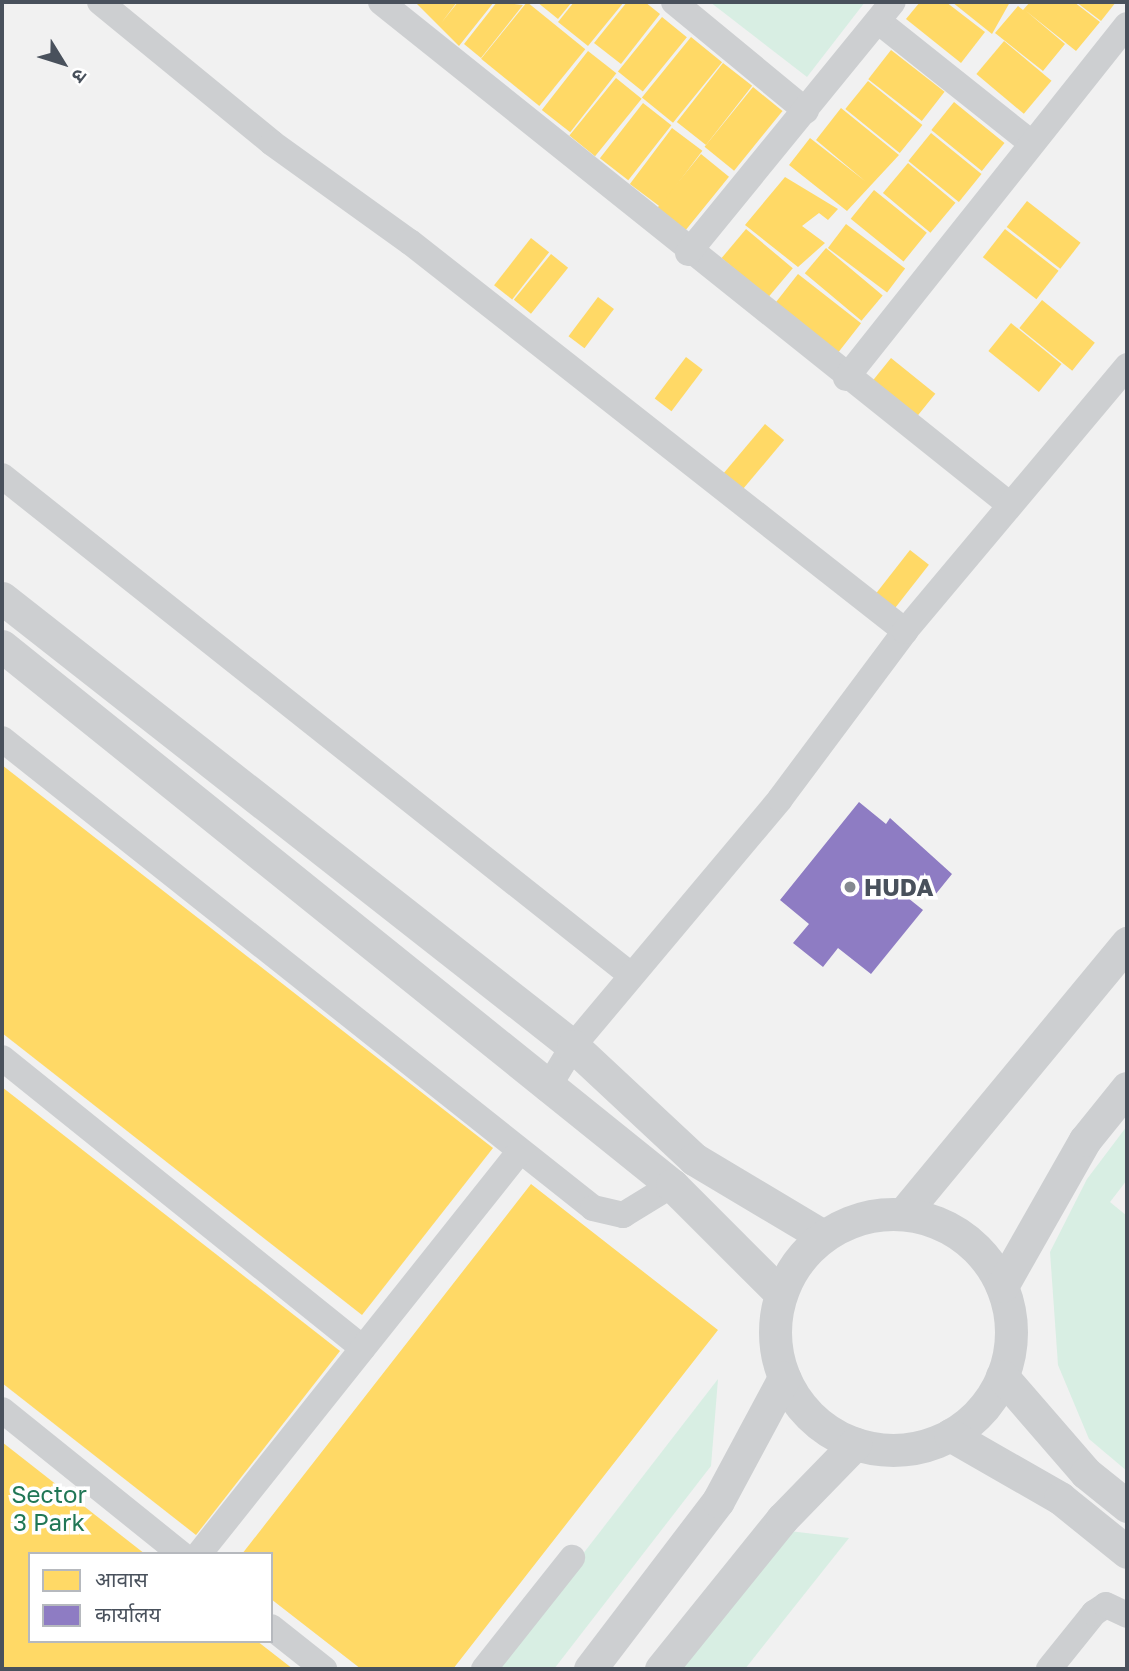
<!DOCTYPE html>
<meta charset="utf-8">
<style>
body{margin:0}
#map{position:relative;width:1129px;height:1671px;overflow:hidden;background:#f1f1f1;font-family:"Golos Text","Noto Sans Devanagari",sans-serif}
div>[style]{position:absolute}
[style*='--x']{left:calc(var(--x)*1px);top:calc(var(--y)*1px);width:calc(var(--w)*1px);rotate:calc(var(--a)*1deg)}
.green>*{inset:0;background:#d8eee3}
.homes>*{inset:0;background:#ffd966;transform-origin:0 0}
.offices>*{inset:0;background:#8e7cc3}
.minor>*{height:26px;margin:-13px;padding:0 13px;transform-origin:13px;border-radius:13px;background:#cdcfd1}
.tertiary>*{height:33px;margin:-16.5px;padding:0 16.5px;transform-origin:16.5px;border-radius:16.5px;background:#cdcfd1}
.tertiary>.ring{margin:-16.5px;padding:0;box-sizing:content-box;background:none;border:33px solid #cdcfd1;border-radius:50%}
.dots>*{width:19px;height:19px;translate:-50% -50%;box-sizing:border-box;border:4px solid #fff;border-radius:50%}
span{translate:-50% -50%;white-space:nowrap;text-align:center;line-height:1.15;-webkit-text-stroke:7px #fff;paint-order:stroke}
.poi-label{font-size:24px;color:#49515c;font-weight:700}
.left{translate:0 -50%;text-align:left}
.park-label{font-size:24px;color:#207756}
.frame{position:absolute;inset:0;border:4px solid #49515c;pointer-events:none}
.legend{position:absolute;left:28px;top:1552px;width:245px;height:91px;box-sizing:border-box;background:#fff;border:2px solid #b6b9be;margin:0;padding:9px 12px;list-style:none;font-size:21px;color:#49515c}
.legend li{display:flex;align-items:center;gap:14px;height:35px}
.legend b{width:35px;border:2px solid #b6b9be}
.north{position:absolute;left:28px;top:28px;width:70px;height:70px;-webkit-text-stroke:5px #fff;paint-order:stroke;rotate:128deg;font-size:19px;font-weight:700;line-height:28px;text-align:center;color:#49515c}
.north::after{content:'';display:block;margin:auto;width:24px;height:32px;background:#49515c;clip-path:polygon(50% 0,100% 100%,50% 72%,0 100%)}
</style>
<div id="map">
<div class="green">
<div style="clip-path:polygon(710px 2px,865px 2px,807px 77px)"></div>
<div style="clip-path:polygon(1127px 1126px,1127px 1180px,1110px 1202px,1127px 1216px,1127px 1471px,1089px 1439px,1058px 1365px,1050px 1252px,1087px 1179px)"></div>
<div style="clip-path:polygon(718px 1379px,711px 1466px,554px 1669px,494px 1669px)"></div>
<div style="clip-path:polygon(789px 1531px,849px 1538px,745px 1669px,677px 1669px)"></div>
</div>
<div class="homes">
<div style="clip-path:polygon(415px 2px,457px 2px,442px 22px,458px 2px,494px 2px,459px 46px)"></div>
<div style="clip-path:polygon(497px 2px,523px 5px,481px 58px,464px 44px)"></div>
<div style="left:527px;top:2px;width:75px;height:73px;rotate:39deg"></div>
<div style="clip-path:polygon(537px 2px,572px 2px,558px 19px)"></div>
<div style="clip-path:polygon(574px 2px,624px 2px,588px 46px,558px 22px)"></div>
<div style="clip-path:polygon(627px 2px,645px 2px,660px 14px,621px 64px,594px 43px)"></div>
<div style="clip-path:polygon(920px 2px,946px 2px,985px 32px,961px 63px,906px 19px)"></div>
<div style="clip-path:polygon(952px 2px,1010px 2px,992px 34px)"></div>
<div style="clip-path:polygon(1030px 2px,1074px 2px,1100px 22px,1076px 51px,1026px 11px,1065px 44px,1043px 71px,995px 33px,1018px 6px,1023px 10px)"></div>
<div style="clip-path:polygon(1076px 2px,1116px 2px,1101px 21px)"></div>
<div style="left:662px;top:17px;width:32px;height:70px;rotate:39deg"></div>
<div style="left:691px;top:37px;width:40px;height:78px;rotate:39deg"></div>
<div style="left:1004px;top:41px;width:62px;height:43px;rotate:40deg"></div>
<div style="left:891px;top:50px;width:68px;height:37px;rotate:38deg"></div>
<div style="left:588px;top:51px;width:36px;height:75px;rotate:38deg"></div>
<div style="left:723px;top:63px;width:37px;height:75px;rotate:38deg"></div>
<div style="left:616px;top:78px;width:33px;height:74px;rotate:39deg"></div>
<div style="left:868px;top:81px;width:70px;height:36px;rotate:39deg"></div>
<div style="left:753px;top:87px;width:38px;height:77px;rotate:39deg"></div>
<div style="left:954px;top:102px;width:65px;height:36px;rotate:39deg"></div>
<div style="left:643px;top:103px;width:36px;height:70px;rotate:38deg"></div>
<div style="clip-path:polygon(841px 108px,899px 155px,847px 211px,789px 165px,810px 138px,865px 181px,816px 140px)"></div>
<div style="left:672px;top:128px;width:38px;height:70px;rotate:37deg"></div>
<div style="left:931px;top:133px;width:65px;height:36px;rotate:39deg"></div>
<div style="left:701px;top:154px;width:36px;height:78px;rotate:39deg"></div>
<div style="left:908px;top:163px;width:62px;height:39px;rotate:40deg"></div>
<div style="clip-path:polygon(785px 177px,838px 209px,828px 220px,819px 213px,802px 226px,825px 243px,798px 267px,745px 225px)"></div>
<div style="left:874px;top:190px;width:68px;height:37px;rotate:39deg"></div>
<div style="left:1027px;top:201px;width:68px;height:33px;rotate:38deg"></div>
<div style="left:846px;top:224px;width:74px;height:30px;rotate:37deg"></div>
<div style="left:746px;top:229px;width:61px;height:38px;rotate:40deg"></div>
<div style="left:1005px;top:229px;width:68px;height:36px;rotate:38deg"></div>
<div style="left:531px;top:238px;width:23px;height:60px;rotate:38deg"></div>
<div style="left:826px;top:248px;width:74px;height:33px;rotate:40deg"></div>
<div style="left:551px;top:254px;width:22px;height:59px;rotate:39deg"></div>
<div style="left:798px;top:274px;width:80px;height:40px;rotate:38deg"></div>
<div style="left:598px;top:297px;width:20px;height:49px;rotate:37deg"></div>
<div style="left:1042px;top:300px;width:68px;height:36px;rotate:39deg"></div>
<div style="left:1011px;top:323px;width:65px;height:36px;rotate:39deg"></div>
<div style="left:686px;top:357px;width:21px;height:52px;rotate:37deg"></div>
<div style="left:891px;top:358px;width:57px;height:33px;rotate:39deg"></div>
<div style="left:765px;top:424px;width:25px;height:64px;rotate:40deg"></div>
<div style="left:910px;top:550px;width:24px;height:61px;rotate:38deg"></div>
<div style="clip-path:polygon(2px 765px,493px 1148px,362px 1315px,2px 1033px)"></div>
<div style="clip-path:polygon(2px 1087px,340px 1351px,196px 1535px,2px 1383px)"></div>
<div style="clip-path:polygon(531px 1184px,718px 1330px,453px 1669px,361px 1669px,271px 1599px,271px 1554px,242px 1554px)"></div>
<div style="clip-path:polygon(2px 1442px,145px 1554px,30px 1554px,30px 1641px,257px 1641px,293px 1669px,2px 1669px)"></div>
</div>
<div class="offices">
<div style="clip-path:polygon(859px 802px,886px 824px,890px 818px,952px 874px,935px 895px,915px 879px,903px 894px,923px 910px,871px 974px,838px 948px,823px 967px,793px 943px,809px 924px,780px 900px)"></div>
</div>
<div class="minor">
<div style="--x:100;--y:2;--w:222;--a:39.3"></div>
<div style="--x:272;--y:143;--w:170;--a:35.7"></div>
<div style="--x:410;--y:242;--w:630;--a:38.16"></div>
<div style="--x:381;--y:2;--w:805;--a:38.65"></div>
<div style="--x:674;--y:2;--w:171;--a:39.5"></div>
<div style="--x:878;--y:21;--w:194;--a:38.5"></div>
<div style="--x:688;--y:253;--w:324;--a:-50.8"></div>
<div style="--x:846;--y:378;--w:451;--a:-51.5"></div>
<div style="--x:2;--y:476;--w:803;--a:38.43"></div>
<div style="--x:2;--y:739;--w:754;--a:38.43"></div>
<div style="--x:593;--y:1208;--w:31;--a:13"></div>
<div style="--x:623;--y:1215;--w:57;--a:-31.5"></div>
<div style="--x:2;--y:1058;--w:463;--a:38.8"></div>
<div style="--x:547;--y:1089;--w:50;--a:-58.8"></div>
<div style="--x:573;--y:1046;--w:322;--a:-50"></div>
<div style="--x:780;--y:799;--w:209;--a:-53.3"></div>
<div style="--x:905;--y:631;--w:346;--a:-50"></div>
<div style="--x:2;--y:1410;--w:230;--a:38.8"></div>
<div style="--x:199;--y:1554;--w:515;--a:-51.46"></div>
<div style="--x:271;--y:1627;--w:68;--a:38.4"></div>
<div style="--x:484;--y:1669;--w:142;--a:-51.6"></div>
<div style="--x:1049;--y:1669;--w:72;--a:-51.2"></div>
<div style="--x:1094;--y:1613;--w:14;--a:-34"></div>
<div style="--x:1106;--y:1605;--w:23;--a:25"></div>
</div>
<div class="tertiary">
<div style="--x:2;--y:598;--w:726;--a:38.12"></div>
<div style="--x:573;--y:1046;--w:166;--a:43"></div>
<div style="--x:694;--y:1159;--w:150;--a:30.8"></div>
<div style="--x:2;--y:646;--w:860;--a:38.82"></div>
<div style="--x:672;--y:1185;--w:154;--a:45"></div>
<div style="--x:903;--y:1214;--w:352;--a:-50.4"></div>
<div class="ring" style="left:775px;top:1214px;width:203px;height:203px"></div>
<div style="--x:1002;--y:1286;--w:168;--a:-60.4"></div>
<div style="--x:1085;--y:1140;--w:67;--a:-51.1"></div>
<div style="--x:1002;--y:1376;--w:128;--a:49.1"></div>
<div style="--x:1086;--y:1473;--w:53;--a:38.8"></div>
<div style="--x:950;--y:1435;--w:127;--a:29.8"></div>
<div style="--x:1060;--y:1498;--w:86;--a:38.9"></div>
<div style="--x:590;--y:1669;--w:211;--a:-52.7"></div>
<div style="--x:718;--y:1501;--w:140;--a:-61.8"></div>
<div style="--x:661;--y:1669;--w:193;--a:-51.1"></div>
<div style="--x:782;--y:1519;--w:105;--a:-45.8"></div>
</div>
<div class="dots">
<div style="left:850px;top:887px;background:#848990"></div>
</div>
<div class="poi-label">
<span class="left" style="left:864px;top:887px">HUDA</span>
</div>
<div class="park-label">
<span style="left:49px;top:1508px">Sector<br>3 Park</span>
</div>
<div class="frame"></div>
<ul class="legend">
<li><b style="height:19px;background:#ffd966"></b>आवास</li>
<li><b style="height:19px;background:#8e7cc3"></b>कार्यालय</li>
</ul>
<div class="north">उ</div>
</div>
